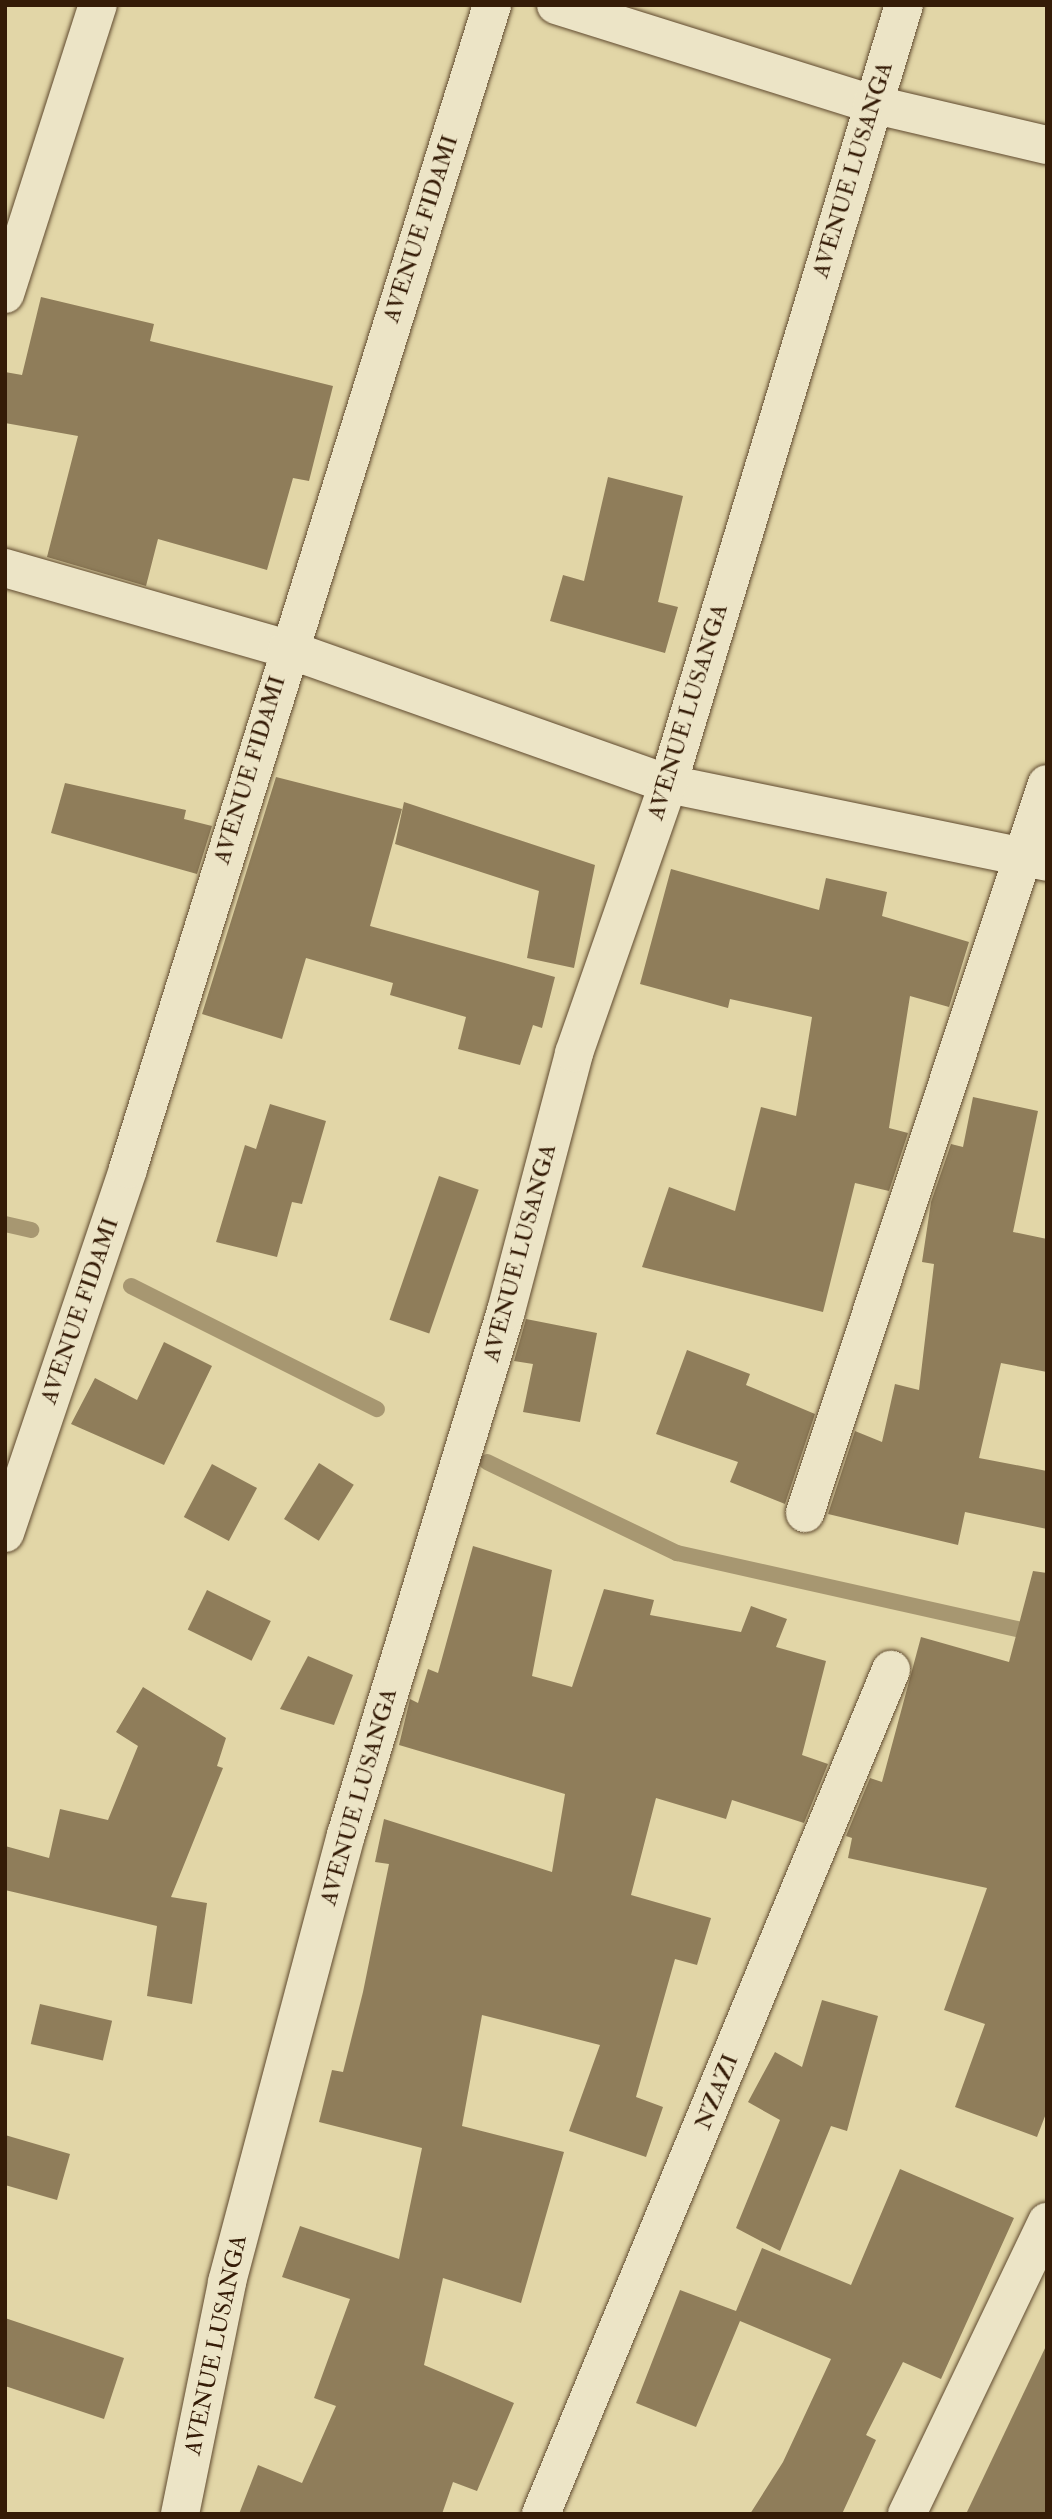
<!DOCTYPE html>
<style>
body{margin:0}
#map{position:relative;width:1052px;height:2519px;overflow:hidden;background:#e2d6a7;font-family:"IM FELL Double Pica",serif}
div>[style]{position:absolute}
[style*='--x']{left:calc(var(--x)*1px);top:calc(var(--y)*1px);width:calc(var(--w)*1px);rotate:calc(var(--a)*1deg)}
.stream>*{height:16px;margin:-8px;padding:0 8px;transform-origin:8px;border-radius:8px;background:#a79771}
.building>*{inset:0;background:#8f7d5a;transform-origin:0 0}
.roads{filter:drop-shadow(0 0 2px #604a2f) drop-shadow(0 0 2px #604a2f)}
.street>*{height:38px;margin:-19px;padding:0 19px;transform-origin:19px;border-radius:19px;background:#ece4c6}
span{translate:-50% -50%;white-space:nowrap;text-align:center;line-height:1.15;-webkit-text-stroke:5px #ece4c6;paint-order:stroke}
.street-label{font-size:23px;color:#351c07}
.frame{position:absolute;inset:0;border:7px solid #351c07;pointer-events:none}
</style>
<div id="map">
<div class="stream">
<div style="--x:5;--y:1224;--w:27;--a:13"></div>
<div style="--x:131;--y:1286;--w:275;--a:26.6"></div>
<div style="--x:487;--y:1462;--w:211;--a:25.6"></div>
<div style="--x:677;--y:1553;--w:370;--a:12.6"></div>
</div>
<div class="building">
<div style="clip-path:polygon(41px 297px,154px 324px,150px 341px,333px 386px,309px 481px,293px 478px,267px 570px,158px 539px,146px 586px,47px 557px,78px 436px,5px 423px,5px 372px,22px 375px)"></div>
<div style="clip-path:polygon(608px 477px,683px 496px,658px 602px,678px 607px,665px 653px,550px 621px,563px 575px,584px 581px)"></div>
<div style="clip-path:polygon(276px 777px,402px 809px,370px 926px,555px 977px,542px 1028px,533px 1025px,520px 1065px,458px 1049px,466px 1017px,390px 995px,393px 983px,306px 958px,282px 1039px,202px 1014px)"></div>
<div style="clip-path:polygon(65px 783px,186px 810px,184px 819px,212px 826px,197px 874px,51px 833px)"></div>
<div style="clip-path:polygon(404px 802px,595px 865px,574px 968px,527px 958px,539px 891px,395px 844px)"></div>
<div style="clip-path:polygon(671px 869px,819px 910px,826px 878px,887px 892px,882px 916px,969px 942px,949px 1007px,910px 996px,889px 1128px,908px 1133px,889px 1191px,855px 1183px,823px 1312px,642px 1267px,669px 1187px,735px 1211px,761px 1107px,796px 1116px,812px 1017px,730px 999px,728px 1008px,640px 984px)"></div>
<div style="clip-path:polygon(973px 1097px,1038px 1111px,1013px 1232px,1047px 1239px,1047px 1372px,1001px 1363px,979px 1458px,1047px 1471px,1047px 1529px,965px 1512px,958px 1545px,828px 1514px,855px 1431px,882px 1442px,895px 1384px,919px 1390px,934px 1264px,922px 1262px,931px 1202px,951px 1144px,963px 1147px)"></div>
<div style="clip-path:polygon(270px 1104px,326px 1121px,302px 1204px,292px 1202px,277px 1257px,216px 1242px,245px 1145px,256px 1149px)"></div>
<div style="left:439px;top:1176px;width:42px;height:152px;rotate:19deg"></div>
<div style="clip-path:polygon(526px 1319px,597px 1333px,580px 1422px,523px 1412px,533px 1364px,514px 1361px)"></div>
<div style="clip-path:polygon(164px 1342px,212px 1366px,164px 1465px,71px 1424px,95px 1378px,137px 1400px)"></div>
<div style="clip-path:polygon(687px 1350px,750px 1374px,746px 1385px,815px 1414px,785px 1504px,730px 1482px,738px 1462px,656px 1434px)"></div>
<div style="left:319px;top:1463px;width:41px;height:66px;rotate:32deg"></div>
<div style="left:212px;top:1464px;width:51px;height:60px;rotate:28deg"></div>
<div style="clip-path:polygon(473px 1546px,552px 1570px,532px 1676px,572px 1687px,604px 1589px,654px 1600px,650px 1615px,741px 1632px,751px 1606px,787px 1619px,776px 1647px,826px 1661px,802px 1755px,828px 1764px,804px 1823px,732px 1800px,726px 1819px,656px 1798px,631px 1895px,711px 1918px,697px 1965px,675px 1959px,636px 2097px,663px 2107px,646px 2157px,569px 2131px,600px 2045px,482px 2015px,462px 2126px,564px 2152px,521px 2303px,443px 2278px,424px 2365px,514px 2403px,477px 2491px,453px 2482px,442px 2514px,239px 2514px,258px 2465px,302px 2483px,336px 2406px,314px 2398px,350px 2299px,282px 2277px,300px 2226px,399px 2259px,422px 2148px,319px 2122px,332px 2070px,343px 2072px,363px 1992px,389px 1864px,375px 1862px,384px 1819px,552px 1872px,565px 1794px,399px 1745px,410px 1699px,418px 1703px,428px 1669px,438px 1673px)"></div>
<div style="clip-path:polygon(1033px 1571px,1047px 1573px,1047px 2111px,1037px 2137px,955px 2107px,985px 2024px,944px 2010px,987px 1888px,848px 1858px,852px 1838px,846px 1836px,870px 1778px,882px 1782px,921px 1637px,1009px 1662px)"></div>
<div style="left:207px;top:1590px;width:71px;height:44px;rotate:26deg"></div>
<div style="clip-path:polygon(308px 1656px,353px 1675px,334px 1725px,280px 1709px)"></div>
<div style="clip-path:polygon(143px 1687px,226px 1738px,217px 1766px,223px 1768px,171px 1897px,207px 1903px,192px 2004px,147px 1996px,157px 1926px,5px 1890px,5px 1846px,49px 1858px,60px 1809px,108px 1820px,138px 1746px,116px 1732px)"></div>
<div style="clip-path:polygon(822px 2000px,878px 2016px,847px 2131px,831px 2126px,780px 2251px,736px 2228px,780px 2120px,748px 2102px,775px 2052px,802px 2067px)"></div>
<div style="left:40px;top:2004px;width:74px;height:41px;rotate:13deg"></div>
<div style="clip-path:polygon(5px 2135px,70px 2154px,57px 2200px,5px 2185px)"></div>
<div style="clip-path:polygon(900px 2169px,1014px 2218px,941px 2379px,903px 2362px,866px 2435px,876px 2440px,842px 2514px,750px 2514px,783px 2462px,831px 2359px,740px 2321px,696px 2427px,636px 2403px,680px 2290px,736px 2311px,762px 2248px,851px 2285px)"></div>
<div style="clip-path:polygon(5px 2318px,124px 2358px,104px 2419px,5px 2386px)"></div>
<div style="clip-path:polygon(1047px 2344px,1047px 2514px,966px 2514px)"></div>
</div>
<div class="roads">
<div class="street">
<div style="--x:556;--y:5;--w:331;--a:17.4"></div>
<div style="--x:872;--y:104;--w:180;--a:13.2"></div>
<div style="--x:5;--y:294;--w:304;--a:-72.2"></div>
<div style="--x:5;--y:568;--w:293;--a:16"></div>
<div style="--x:287;--y:649;--w:404;--a:19.5"></div>
<div style="--x:668;--y:784;--w:387;--a:11.6"></div>
<div style="--x:805;--y:1513;--w:768;--a:-71.64"></div>
<div style="--x:5;--y:1533;--w:384;--a:-71.3"></div>
<div style="--x:128;--y:1169;--w:1220;--a:-72.63"></div>
<div style="--x:180;--y:2514;--w:237;--a:-78.5"></div>
<div style="--x:227;--y:2282;--w:463;--a:-75.1"></div>
<div style="--x:346;--y:1835;--w:548;--a:-73.02"></div>
<div style="--x:506;--y:1311;--w:267;--a:-75.2"></div>
<div style="--x:574;--y:1053;--w:285;--a:-70.7"></div>
<div style="--x:668;--y:784;--w:814;--a:-73.15"></div>
<div style="--x:541;--y:2514;--w:914;--a:-67.48"></div>
<div style="--x:907;--y:2514;--w:324;--a:-64.4"></div>
</div>
</div>
<div class="street-label">
<span style="left:853px;top:170px;rotate:-73deg">AVENUE LUSANGA</span>
<span style="left:421px;top:229px;rotate:-72deg">AVENUE FIDAMI</span>
<span style="left:688px;top:712px;rotate:-73deg">AVENUE LUSANGA</span>
<span style="left:250px;top:770px;rotate:-73deg">AVENUE FIDAMI</span>
<span style="left:520px;top:1253px;rotate:-75deg">AVENUE LUSANGA</span>
<span style="left:80px;top:1311px;rotate:-71deg">AVENUE FIDAMI</span>
<span style="left:359px;top:1797px;rotate:-74deg">AVENUE LUSANGA</span>
<span style="left:717px;top:2092px;rotate:-68deg">NZAZI</span>
<span style="left:216px;top:2345px;rotate:-78deg">AVENUE LUSANGA</span>
</div>
<div class="frame"></div>
</div>
